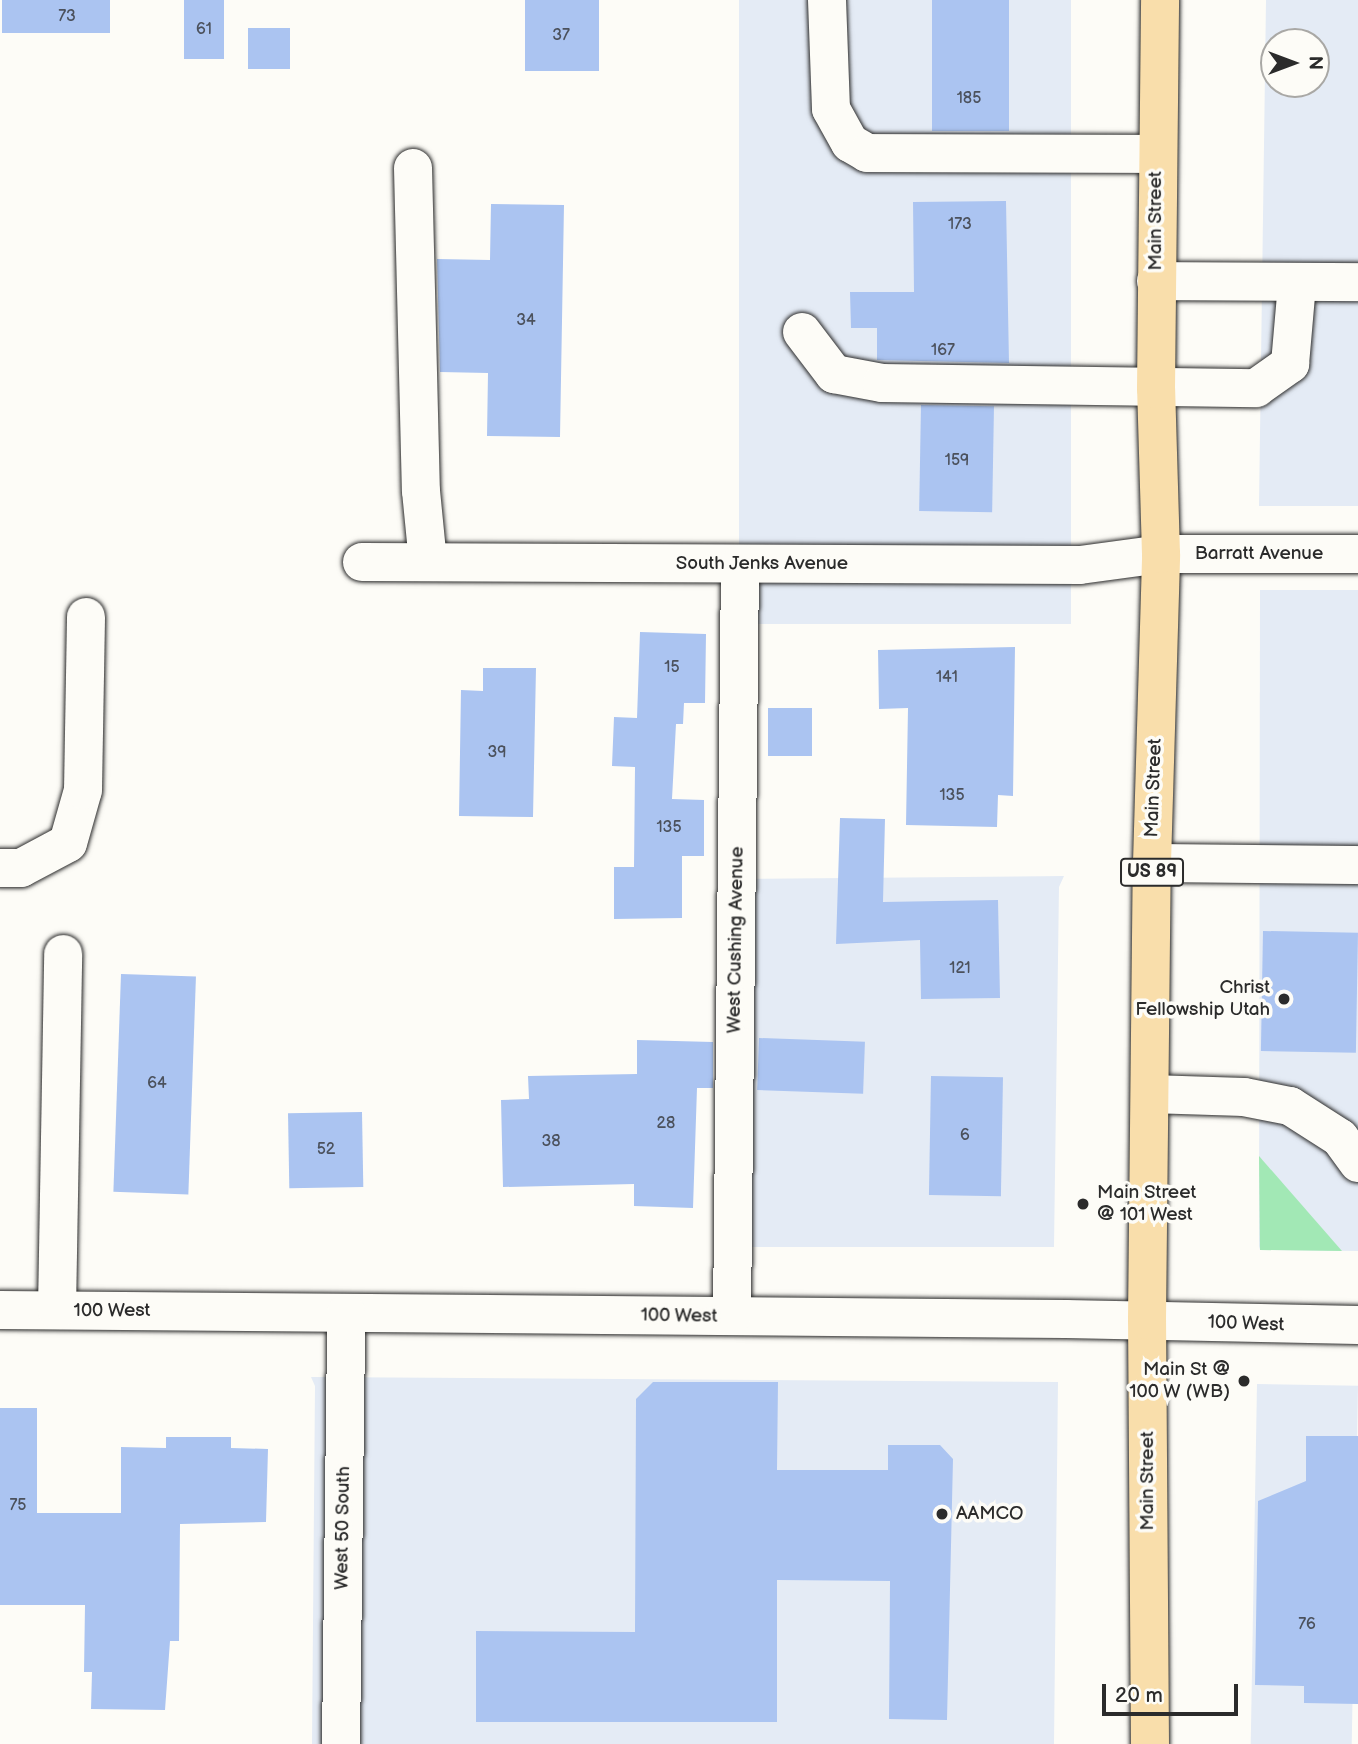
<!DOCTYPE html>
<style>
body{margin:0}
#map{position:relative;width:1358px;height:1744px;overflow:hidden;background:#fdfcf7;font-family:"Balsamiq Sans",sans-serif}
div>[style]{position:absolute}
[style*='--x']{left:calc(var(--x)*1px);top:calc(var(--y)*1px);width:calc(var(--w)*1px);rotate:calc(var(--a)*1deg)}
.built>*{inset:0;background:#e4ebf5;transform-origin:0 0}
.green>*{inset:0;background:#a2e8b5}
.building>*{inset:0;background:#abc4f1;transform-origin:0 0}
.roads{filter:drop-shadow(0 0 2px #2b2b2b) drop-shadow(0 0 2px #2b2b2b)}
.minor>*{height:38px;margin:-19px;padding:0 19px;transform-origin:19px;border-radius:19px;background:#fdfcf7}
.major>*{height:38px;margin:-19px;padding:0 19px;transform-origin:19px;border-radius:19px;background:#f9deab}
.dots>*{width:19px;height:19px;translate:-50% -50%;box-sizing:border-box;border:4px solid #fdfcf7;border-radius:50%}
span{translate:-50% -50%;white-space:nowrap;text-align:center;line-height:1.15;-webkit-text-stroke:7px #fdfcf7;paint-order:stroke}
.number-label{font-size:16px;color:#4b515c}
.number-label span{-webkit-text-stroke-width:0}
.shield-label span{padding:2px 5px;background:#fdfcf7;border:2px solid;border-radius:5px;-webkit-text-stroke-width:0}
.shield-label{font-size:18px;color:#2b2b2b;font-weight:700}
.street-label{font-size:19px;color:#2b2b2b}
.poi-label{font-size:19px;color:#2b2b2b}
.right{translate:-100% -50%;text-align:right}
.left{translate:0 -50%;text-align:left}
.north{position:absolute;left:1260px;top:28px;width:70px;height:70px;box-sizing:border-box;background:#fdfcf7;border:2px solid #a9a8a5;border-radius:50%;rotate:90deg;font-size:19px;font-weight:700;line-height:28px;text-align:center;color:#2b2b2b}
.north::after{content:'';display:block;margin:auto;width:24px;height:32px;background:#2b2b2b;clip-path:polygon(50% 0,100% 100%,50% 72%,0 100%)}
.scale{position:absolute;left:1102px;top:1684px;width:136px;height:32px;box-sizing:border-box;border:4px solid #2b2b2b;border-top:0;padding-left:9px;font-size:21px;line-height:24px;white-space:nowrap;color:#2b2b2b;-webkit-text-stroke:5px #fdfcf7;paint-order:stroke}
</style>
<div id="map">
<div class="built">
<div style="left:739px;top:0;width:332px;height:624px"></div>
<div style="clip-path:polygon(evenodd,1266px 0,1358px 0,1358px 506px,1259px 506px,1266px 0,1274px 42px,1316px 42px,1316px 84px,1274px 84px,1274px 42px)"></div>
<div style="clip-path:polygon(1260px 590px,1358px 590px,1358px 1251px,1260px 1250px,1259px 1246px)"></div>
<div style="clip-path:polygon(1064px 876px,1059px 887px,1054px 1247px,728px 1247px,732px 879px)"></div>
<div style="clip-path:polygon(311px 1377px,1058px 1382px,1054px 1744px,312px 1744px,315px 1386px)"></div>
<div style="left:1257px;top:1384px;width:101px;height:360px;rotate:1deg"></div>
</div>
<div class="green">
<div style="clip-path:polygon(1259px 1156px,1342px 1251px,1260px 1250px)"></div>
</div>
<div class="building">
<div style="left:2px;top:0;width:108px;height:33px"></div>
<div style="left:184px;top:0;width:40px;height:59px"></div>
<div style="left:525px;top:0;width:74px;height:71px"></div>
<div style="left:932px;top:0;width:77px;height:131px"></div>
<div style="left:248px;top:28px;width:42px;height:41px"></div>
<div style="clip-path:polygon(1006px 201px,1009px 363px,877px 360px,877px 328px,851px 328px,850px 292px,914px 292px,913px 202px)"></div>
<div style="clip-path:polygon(491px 204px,564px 205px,560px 437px,487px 436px,488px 373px,440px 372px,437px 259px,490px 260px)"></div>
<div style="left:921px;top:405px;width:73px;height:106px;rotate:1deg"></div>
<div style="clip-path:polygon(640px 632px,706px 634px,705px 703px,684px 703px,683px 724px,676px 724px,672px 799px,704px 800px,704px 856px,682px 856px,682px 918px,614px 919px,614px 867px,634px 867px,635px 767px,612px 766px,614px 717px,637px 718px)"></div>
<div style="clip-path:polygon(1015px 647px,1013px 796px,998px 795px,997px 827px,906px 825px,908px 708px,879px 709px,878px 650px)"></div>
<div style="clip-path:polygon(483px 668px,536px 668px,533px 817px,459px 816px,461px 690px,483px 691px)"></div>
<div style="left:768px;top:708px;width:44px;height:48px"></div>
<div style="clip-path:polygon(840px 818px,885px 819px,883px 902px,998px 900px,1000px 998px,921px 999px,920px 940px,836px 944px)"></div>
<div style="left:1263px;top:931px;width:95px;height:120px;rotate:1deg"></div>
<div style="left:121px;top:974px;width:75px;height:218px;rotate:2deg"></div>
<div style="left:759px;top:1038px;width:106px;height:52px;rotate:2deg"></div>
<div style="clip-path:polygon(637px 1040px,713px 1042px,713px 1088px,697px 1088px,693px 1208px,634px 1206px,634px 1184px,503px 1187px,501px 1100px,529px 1099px,528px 1076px,637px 1074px)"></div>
<div style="left:931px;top:1076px;width:72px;height:119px;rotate:1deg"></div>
<div style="left:362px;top:1112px;width:75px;height:74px;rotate:89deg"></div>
<div style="clip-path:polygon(653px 1382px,778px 1382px,777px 1470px,888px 1470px,888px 1445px,940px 1445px,953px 1459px,947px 1720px,889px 1719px,890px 1581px,777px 1580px,777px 1722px,476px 1722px,476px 1631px,635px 1632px,636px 1399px)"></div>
<div style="clip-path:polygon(0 1408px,37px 1408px,37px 1513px,121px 1513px,121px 1447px,166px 1448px,166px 1437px,231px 1437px,231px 1448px,268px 1449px,266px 1522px,180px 1524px,179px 1641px,170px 1641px,165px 1710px,91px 1709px,92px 1672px,84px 1672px,85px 1605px,0 1605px)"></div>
<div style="clip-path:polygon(1306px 1436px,1358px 1436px,1358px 1704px,1304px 1703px,1304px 1686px,1255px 1685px,1258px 1501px,1306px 1481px)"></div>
</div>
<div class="roads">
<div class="minor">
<div style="--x:827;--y:0;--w:109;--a:87.9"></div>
<div style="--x:831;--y:109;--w:39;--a:61"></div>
<div style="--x:850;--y:143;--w:20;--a:30"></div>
<div style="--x:867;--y:153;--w:289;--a:0.2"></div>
<div style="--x:413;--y:168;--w:323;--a:88.6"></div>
<div style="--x:421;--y:491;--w:71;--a:84.4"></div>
<div style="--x:1156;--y:281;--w:202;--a:0.3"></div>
<div style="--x:802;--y:332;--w:53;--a:52.7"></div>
<div style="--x:834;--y:374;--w:49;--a:10.6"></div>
<div style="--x:882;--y:383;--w:374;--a:0.8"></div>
<div style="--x:1256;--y:388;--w:42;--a:-35.2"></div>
<div style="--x:1290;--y:364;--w:80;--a:-85"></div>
<div style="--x:362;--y:562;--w:718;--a:0.24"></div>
<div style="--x:1080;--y:565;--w:82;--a:-7.7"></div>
<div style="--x:1161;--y:554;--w:197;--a:0"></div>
<div style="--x:1152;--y:863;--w:206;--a:0.6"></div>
<div style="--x:0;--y:868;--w:21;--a:0"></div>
<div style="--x:21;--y:868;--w:53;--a:-28"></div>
<div style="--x:68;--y:843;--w:55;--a:-74.2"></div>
<div style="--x:83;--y:790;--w:173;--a:-89"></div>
<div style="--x:1150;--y:1094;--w:94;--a:1.8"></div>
<div style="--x:1244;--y:1097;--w:47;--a:11.1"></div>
<div style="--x:1290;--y:1106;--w:59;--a:32.6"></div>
<div style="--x:1340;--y:1138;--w:31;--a:54"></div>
<div style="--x:0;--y:1310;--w:1066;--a:0.48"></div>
<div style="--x:1066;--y:1319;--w:292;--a:1.2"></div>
<div style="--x:57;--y:1310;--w:356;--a:-89"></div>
<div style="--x:732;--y:1316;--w:752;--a:-89.39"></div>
<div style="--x:341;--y:1744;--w:431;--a:-89.3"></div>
</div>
<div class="major">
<div style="--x:1150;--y:1744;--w:424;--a:-90.4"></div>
<div style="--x:1147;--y:1320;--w:457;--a:-89.4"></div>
<div style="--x:1152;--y:863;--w:309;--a:-88.3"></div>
<div style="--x:1161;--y:554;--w:165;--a:-91.7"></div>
<div style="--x:1156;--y:389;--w:389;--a:-89.4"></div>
</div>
</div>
<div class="dots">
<div style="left:1284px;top:999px;background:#2b2b2b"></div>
<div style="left:1083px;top:1204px;background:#2b2b2b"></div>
<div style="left:1244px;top:1381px;background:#2b2b2b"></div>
<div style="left:942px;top:1514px;background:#2b2b2b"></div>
</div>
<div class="number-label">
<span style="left:67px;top:17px">73</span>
<span style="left:204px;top:30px">61</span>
<span style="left:561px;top:36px">37</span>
<span style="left:969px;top:99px">185</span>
<span style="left:960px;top:225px">173</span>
<span style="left:526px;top:321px">34</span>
<span style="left:943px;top:351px">167</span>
<span style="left:957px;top:461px">159</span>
<span style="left:672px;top:668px">15</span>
<span style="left:947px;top:678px">141</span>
<span style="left:497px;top:753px">39</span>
<span style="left:952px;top:796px">135</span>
<span style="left:669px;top:828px">135</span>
<span style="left:960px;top:969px">121</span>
<span style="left:157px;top:1084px">64</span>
<span style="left:666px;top:1124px">28</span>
<span style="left:965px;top:1136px">6</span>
<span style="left:551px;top:1142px">38</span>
<span style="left:326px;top:1150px">52</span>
<span style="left:18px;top:1506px">75</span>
<span style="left:1307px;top:1625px">76</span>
</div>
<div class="shield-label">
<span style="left:1152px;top:872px">US 89</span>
</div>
<div class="street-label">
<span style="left:1156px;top:221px;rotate:-90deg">Main Street</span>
<span style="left:1259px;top:554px">Barratt Avenue</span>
<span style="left:762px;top:564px">South Jenks Avenue</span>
<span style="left:1154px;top:788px;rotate:-88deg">Main Street</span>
<span style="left:736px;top:940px;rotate:-89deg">West Cushing Avenue</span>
<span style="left:112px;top:1311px">100 West</span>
<span style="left:679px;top:1316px;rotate:1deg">100 West</span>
<span style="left:1246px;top:1324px;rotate:2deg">100 West</span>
<span style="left:1148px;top:1481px;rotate:-90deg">Main Street</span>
<span style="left:343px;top:1528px;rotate:-89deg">West 50 South</span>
</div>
<div class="poi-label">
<span class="right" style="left:1270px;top:999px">Christ<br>Fellowship Utah</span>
<span class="left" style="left:1097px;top:1204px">Main Street<br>@ 101 West</span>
<span class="right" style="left:1230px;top:1381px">Main St @<br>100 W (WB)</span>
<span class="left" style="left:956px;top:1514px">AAMCO</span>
</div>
<div class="north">N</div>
<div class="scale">20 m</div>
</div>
